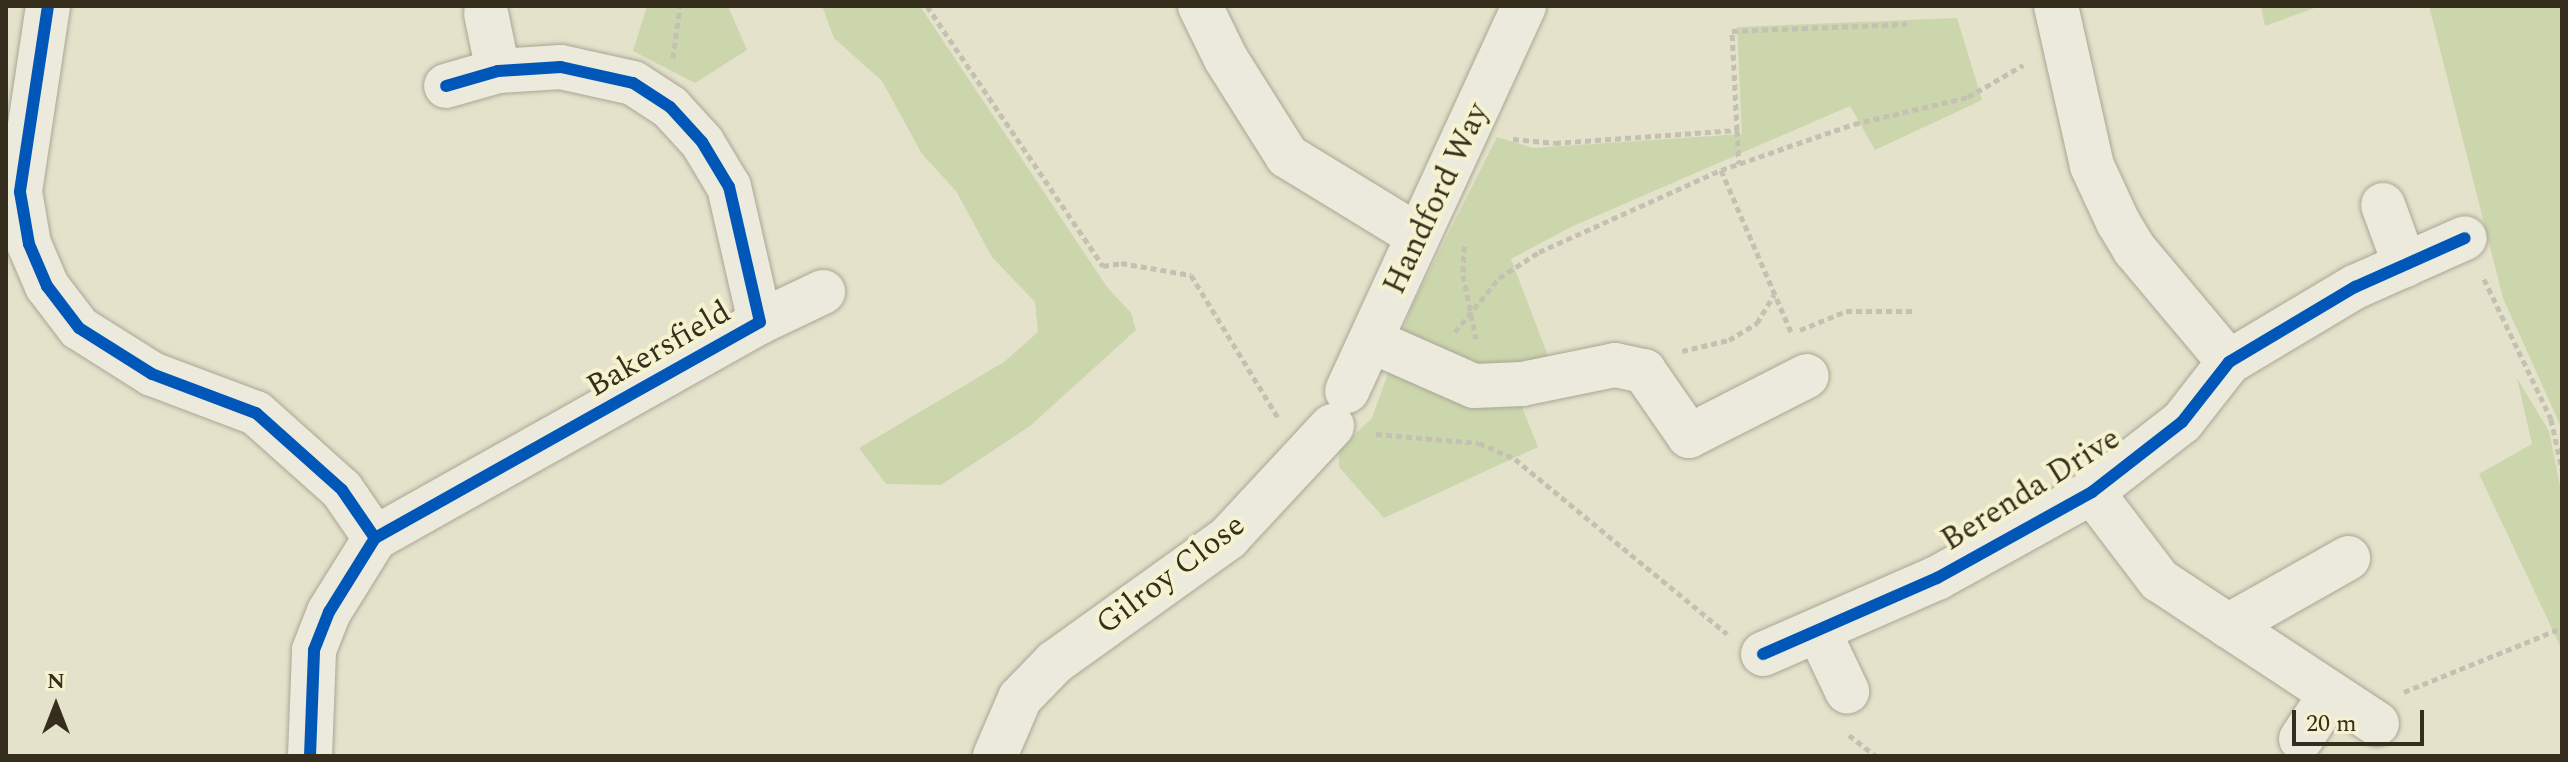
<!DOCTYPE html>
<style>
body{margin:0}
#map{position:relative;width:2568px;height:762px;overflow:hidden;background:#e4e2ca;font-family:Spectral,serif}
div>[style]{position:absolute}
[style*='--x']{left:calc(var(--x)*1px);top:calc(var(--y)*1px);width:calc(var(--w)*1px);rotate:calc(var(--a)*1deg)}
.green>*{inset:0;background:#ccd6ac}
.path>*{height:5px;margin-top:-2.5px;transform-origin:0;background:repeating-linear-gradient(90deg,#c4c1b3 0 6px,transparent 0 10px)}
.roads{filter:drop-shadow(0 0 2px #a9a694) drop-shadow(0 0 2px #a9a694)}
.minor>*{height:44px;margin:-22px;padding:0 22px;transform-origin:22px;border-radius:22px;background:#eceadc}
.cycleway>*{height:12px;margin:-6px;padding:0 6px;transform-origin:6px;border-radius:6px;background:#0057b8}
span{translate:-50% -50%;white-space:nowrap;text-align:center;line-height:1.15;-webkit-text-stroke:8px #f5f2cf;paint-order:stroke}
.street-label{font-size:32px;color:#362e1c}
.frame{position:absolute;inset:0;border:8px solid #362e1c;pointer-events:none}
.north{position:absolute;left:16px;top:666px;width:80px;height:80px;-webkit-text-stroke:6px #f5f2cf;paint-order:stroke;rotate:0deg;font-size:22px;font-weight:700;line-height:32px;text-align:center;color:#362e1c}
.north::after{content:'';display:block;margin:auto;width:28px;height:36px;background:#362e1c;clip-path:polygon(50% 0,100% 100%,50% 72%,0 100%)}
.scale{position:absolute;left:2292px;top:710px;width:132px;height:36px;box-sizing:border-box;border:4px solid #362e1c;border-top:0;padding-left:10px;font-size:24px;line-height:28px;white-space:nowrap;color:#362e1c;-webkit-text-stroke:6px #f5f2cf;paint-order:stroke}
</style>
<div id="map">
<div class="green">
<div style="clip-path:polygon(647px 6px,728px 6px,747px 50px,695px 83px,633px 51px)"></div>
<div style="clip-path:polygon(822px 6px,920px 6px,1107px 287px,1131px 313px,1136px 330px,1030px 426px,941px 485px,886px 484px,859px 448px,1004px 362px,1038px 332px,1035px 302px,992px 257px,956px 191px,922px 154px,882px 81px,834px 38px)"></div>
<div style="clip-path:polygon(2261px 6px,2320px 6px,2265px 26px)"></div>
<div style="clip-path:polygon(2429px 6px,2562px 6px,2562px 429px,2503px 298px)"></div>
<div style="clip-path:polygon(1957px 18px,1982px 100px,1875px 150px,1850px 106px,1571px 227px,1511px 259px,1561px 390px,1522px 407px,1538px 447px,1384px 518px,1339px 467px,1339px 450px,1372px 418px,1411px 308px,1497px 137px,1533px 148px,1742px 134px,1737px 27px)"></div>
<div style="clip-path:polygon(2517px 378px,2549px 431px,2562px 496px,2562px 650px,2479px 474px,2532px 444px)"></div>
</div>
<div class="path">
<div style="--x:927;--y:6;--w:314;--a:55.9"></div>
<div style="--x:1103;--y:266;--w:18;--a:-9"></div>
<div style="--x:1121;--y:263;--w:71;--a:9.7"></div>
<div style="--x:1191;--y:275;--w:169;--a:58.6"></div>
<div style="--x:673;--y:58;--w:52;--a:-82.3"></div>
<div style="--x:1737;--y:130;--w:99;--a:-92.9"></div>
<div style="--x:1732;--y:31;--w:175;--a:-2.3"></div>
<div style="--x:1513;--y:139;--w:42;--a:5.4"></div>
<div style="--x:1555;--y:143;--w:182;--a:-4.1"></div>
<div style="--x:1737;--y:130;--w:34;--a:87"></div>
<div style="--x:1721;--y:170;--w:179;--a:66.6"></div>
<div style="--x:1464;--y:246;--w:29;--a:92"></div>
<div style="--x:1463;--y:275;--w:65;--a:78.5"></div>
<div style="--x:2484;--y:279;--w:155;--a:64.4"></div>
<div style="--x:2551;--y:419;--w:52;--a:77.8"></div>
<div style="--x:1800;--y:330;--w:50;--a:-22.4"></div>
<div style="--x:1846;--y:311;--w:69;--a:0"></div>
<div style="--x:1455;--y:332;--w:70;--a:-50.8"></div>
<div style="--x:1499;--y:278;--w:48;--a:-33"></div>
<div style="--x:1539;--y:252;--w:200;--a:-24.3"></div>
<div style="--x:1721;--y:170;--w:141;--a:-19.1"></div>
<div style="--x:1854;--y:124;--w:117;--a:-13.3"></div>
<div style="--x:1968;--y:97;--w:64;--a:-30.2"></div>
<div style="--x:1682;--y:351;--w:48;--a:-13.2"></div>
<div style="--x:1729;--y:340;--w:33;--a:-31"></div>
<div style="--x:1757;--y:323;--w:33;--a:-59"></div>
<div style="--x:1376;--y:434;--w:103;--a:5"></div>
<div style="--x:1479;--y:443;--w:39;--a:24"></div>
<div style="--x:1515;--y:459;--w:275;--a:39.5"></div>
<div style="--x:2404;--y:692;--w:170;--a:-22.1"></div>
<div style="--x:1849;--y:735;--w:34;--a:38"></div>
</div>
<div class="roads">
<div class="minor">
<div style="--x:48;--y:6;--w:188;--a:98.6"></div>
<div style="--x:20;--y:192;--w:53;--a:80.2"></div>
<div style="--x:29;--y:244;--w:46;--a:66.8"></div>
<div style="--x:47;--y:286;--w:53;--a:52.7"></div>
<div style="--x:79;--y:328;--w:86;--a:32.2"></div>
<div style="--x:152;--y:374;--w:111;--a:20.6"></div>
<div style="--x:256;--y:413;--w:115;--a:41.8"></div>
<div style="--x:342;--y:490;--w:58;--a:55.5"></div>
<div style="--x:1200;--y:6;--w:59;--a:63.9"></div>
<div style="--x:1226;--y:59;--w:115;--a:57.8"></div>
<div style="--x:1287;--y:156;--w:153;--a:31.4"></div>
<div style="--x:2056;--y:6;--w:164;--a:77.3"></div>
<div style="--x:2092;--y:166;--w:62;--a:65.1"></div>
<div style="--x:2118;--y:222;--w:33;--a:59"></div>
<div style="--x:2135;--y:250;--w:146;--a:50"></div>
<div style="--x:486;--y:13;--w:59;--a:78.3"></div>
<div style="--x:2383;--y:205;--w:64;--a:69.9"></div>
<div style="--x:760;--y:322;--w:70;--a:-25.5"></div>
<div style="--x:1372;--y:341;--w:111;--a:23.8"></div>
<div style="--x:1474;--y:386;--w:48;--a:-2.4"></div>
<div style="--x:1522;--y:384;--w:95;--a:-11.5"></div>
<div style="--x:1615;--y:365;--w:30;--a:12"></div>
<div style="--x:1644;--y:371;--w:79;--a:55.3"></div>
<div style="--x:1689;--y:436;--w:132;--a:-27"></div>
<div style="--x:1347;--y:391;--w:424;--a:-65.3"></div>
<div style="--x:2092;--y:492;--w:111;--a:52.7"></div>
<div style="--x:2159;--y:580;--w:261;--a:33.4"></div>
<div style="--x:2228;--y:626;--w:138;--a:-29.5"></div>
<div style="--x:1818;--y:630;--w:68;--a:64.6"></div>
<div style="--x:1763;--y:654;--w:190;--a:-23.6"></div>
<div style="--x:1937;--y:578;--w:177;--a:-29"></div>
<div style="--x:2092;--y:492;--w:114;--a:-37.9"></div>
<div style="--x:2182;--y:422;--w:76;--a:-51.9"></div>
<div style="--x:2229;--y:362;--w:147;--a:-30.8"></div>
<div style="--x:2355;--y:287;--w:120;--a:-24"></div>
<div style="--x:2301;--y:739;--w:53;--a:-56.6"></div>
<div style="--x:310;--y:756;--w:106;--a:-87.8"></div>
<div style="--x:314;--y:650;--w:41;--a:-68.5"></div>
<div style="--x:329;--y:612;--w:87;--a:-58.1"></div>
<div style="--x:375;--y:538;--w:441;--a:-29.3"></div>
<div style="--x:760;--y:322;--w:139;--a:-102.9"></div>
<div style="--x:729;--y:187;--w:52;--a:-121"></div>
<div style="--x:702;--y:142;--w:47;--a:-132.4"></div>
<div style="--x:670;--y:107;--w:44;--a:-147"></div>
<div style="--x:633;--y:83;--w:74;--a:-167.5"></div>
<div style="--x:561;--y:67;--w:63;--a:176.4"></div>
<div style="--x:498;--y:71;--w:54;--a:163.9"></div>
<div style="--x:995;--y:756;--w:63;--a:-66.7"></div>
<div style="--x:1020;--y:698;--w:50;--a:-45.8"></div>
<div style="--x:1055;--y:662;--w:213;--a:-35.6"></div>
<div style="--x:1228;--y:538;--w:153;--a:-47.1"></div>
</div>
</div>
<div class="cycleway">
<div style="--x:48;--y:6;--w:188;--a:98.6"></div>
<div style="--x:20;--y:192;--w:53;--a:80.2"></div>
<div style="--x:29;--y:244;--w:46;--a:66.8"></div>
<div style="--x:47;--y:286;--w:53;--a:52.7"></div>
<div style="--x:79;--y:328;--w:86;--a:32.2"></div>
<div style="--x:152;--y:374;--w:111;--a:20.6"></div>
<div style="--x:256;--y:413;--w:115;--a:41.8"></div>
<div style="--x:342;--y:490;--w:58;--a:55.5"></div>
<div style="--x:1763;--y:654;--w:190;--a:-23.6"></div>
<div style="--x:1937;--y:578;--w:177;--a:-29"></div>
<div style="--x:2092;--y:492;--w:114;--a:-37.9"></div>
<div style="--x:2182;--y:422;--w:76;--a:-51.9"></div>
<div style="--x:2229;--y:362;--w:147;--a:-30.8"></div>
<div style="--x:2355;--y:287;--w:120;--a:-24"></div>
<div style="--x:310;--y:756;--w:106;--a:-87.8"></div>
<div style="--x:314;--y:650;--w:41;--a:-68.5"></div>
<div style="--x:329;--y:612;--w:87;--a:-58.1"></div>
<div style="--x:375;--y:538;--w:441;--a:-29.3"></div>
<div style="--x:760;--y:322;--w:139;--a:-102.9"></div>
<div style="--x:729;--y:187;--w:52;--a:-121"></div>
<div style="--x:702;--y:142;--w:47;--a:-132.4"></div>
<div style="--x:670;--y:107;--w:44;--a:-147"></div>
<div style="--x:633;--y:83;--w:74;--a:-167.5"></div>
<div style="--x:561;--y:67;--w:63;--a:176.4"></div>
<div style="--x:498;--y:71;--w:54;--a:163.9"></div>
</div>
<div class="street-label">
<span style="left:1437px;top:199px;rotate:-65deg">Handford Way</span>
<span style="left:659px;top:350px;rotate:-30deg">Bakersfield</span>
<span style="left:2031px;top:490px;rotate:-32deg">Berenda Drive</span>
<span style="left:1171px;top:575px;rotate:-37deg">Gilroy Close</span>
</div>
<div class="frame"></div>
<div class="north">N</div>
<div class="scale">20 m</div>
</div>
